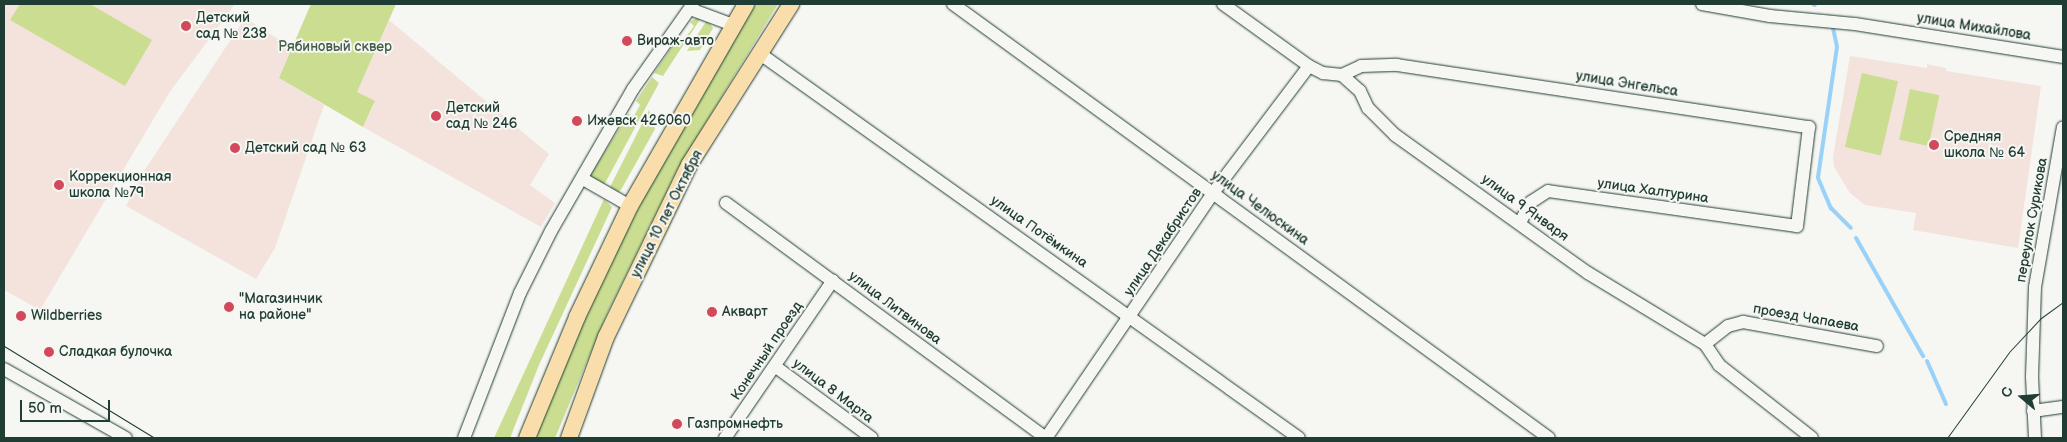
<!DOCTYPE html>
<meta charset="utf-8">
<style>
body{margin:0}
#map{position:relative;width:2067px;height:442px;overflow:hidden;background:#f6f6f2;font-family:"Balsamiq Sans",sans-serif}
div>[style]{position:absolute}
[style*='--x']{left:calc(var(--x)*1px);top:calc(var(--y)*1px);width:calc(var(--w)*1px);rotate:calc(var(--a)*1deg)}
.built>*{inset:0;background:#f4e3dd}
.green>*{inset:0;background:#cadd91;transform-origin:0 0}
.stream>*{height:4px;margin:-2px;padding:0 2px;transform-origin:2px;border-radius:2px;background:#99d1f8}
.roads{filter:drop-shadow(0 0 1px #1f3d34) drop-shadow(0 0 1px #1f3d34)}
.minor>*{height:12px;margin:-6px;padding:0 6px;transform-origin:6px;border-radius:6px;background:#f6f6f2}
.major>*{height:16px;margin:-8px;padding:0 8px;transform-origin:8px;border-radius:8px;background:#f9deab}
.tram>*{height:1px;margin:-0.5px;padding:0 0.5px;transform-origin:0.5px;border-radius:0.5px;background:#1f3d34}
.dots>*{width:14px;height:14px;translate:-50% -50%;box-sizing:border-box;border:2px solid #f6f6f2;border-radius:50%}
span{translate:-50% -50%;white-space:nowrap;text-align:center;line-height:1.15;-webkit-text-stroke:4px #f6f6f2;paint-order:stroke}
.poi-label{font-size:14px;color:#1f3d34}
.left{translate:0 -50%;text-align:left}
.street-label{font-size:14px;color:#1f3d34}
.park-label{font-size:14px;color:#415d47}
.frame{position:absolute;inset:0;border:5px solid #1f3d34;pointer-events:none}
.north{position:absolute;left:1997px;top:372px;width:50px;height:50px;-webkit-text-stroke:4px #f6f6f2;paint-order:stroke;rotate:288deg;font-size:14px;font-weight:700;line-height:20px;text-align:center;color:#1f3d34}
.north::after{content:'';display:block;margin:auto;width:18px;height:22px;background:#1f3d34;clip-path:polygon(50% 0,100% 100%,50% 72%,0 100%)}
.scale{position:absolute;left:20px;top:400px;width:90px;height:22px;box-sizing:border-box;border:2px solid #1f3d34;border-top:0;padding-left:6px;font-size:15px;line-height:18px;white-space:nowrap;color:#1f3d34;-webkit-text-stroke:4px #f6f6f2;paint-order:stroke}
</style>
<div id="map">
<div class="built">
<div style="clip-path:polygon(4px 4px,235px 4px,169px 93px,40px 310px,4px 290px)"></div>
<div style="clip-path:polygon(245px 18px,294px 49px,279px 78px,324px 105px,275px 248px,256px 279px,126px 206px,144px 171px)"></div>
<div style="clip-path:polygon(389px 20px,549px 154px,530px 185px,555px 203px,541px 227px,363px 127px,374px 105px,357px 92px)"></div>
<div style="clip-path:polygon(1850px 56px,1927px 68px,1927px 64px,1946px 68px,1946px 71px,2041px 86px,2018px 248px,1913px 230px,1916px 213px,1865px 205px,1850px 193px,1834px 167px,1833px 157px)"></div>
</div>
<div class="green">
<div style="clip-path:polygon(20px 4px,90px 4px,152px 40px,125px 86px,10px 20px)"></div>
<div style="clip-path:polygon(311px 4px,396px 4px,357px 92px,375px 101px,363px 127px,279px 78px)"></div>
<div style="clip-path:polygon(756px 4px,778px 4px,677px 170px,607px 314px,555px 438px,537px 438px,541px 421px,592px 298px,664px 158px)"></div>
<div style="clip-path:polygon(696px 18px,701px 18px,663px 76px,654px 73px,678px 38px,683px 41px,694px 26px,690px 22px)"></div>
<div style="clip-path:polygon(707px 20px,713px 28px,700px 50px,687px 51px)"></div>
<div style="left:1862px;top:73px;width:37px;height:76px;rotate:13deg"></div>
<div style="clip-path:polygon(652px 77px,659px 83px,604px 185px,589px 177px,628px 114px,634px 116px,640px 105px,636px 101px)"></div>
<div style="left:1910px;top:89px;width:30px;height:52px;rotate:12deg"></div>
<div style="clip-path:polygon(649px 110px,655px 129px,622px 188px,619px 192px,614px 191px,609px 189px)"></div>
<div style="clip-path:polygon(604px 199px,612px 207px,539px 365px,510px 438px,494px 438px)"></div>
</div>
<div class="stream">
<div style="--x:1813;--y:4;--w:2;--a:27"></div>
<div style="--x:1833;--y:28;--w:19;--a:78"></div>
<div style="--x:1837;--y:47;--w:132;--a:98.3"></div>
<div style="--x:1818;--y:178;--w:33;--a:67"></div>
<div style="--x:1831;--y:208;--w:28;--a:45"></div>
<div style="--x:1856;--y:238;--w:136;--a:60.4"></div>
<div style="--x:1927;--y:361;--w:47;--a:66.2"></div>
</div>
<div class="roads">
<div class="minor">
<div style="--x:953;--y:4;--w:737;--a:36.06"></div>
<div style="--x:1223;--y:4;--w:106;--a:35.8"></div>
<div style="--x:1309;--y:66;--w:16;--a:27"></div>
<div style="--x:1323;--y:73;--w:19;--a:6"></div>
<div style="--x:1342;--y:75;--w:24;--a:42"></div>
<div style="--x:1360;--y:91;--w:19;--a:65"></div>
<div style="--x:1368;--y:108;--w:38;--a:45"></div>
<div style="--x:1395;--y:135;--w:237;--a:35.6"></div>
<div style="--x:1588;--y:273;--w:137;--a:31.3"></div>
<div style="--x:1705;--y:344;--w:25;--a:56"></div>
<div style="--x:1719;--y:365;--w:118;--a:38.1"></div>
<div style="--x:1702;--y:4;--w:69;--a:10"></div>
<div style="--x:1770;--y:16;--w:85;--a:5.4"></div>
<div style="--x:1855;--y:24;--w:211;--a:9"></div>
<div style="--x:690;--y:9;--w:46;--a:20.4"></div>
<div style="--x:759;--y:53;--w:663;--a:35.49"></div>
<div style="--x:1342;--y:75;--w:21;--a:-25"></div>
<div style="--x:1361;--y:66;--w:36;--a:-2"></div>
<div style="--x:1397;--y:65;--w:417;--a:8.6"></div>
<div style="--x:1809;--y:127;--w:100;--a:96.9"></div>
<div style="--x:1797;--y:226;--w:251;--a:-172"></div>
<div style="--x:1548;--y:191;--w:20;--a:147"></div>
<div style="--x:1531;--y:202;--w:24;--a:118"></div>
<div style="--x:583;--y:179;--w:54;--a:29.9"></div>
<div style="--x:726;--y:203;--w:397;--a:36.3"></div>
<div style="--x:1705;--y:344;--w:29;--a:-38"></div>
<div style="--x:1728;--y:326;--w:16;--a:-15"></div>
<div style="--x:1743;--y:322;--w:136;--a:10.2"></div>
<div style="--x:776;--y:367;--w:119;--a:36.5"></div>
<div style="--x:4;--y:369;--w:140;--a:29.5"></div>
<div style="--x:2033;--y:411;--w:30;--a:-8"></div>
<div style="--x:464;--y:438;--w:155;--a:-68.9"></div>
<div style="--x:520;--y:293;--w:69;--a:-63.4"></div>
<div style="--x:551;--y:231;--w:164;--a:-60"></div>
<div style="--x:633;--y:89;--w:104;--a:-54.8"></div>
<div style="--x:725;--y:438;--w:191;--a:-55.6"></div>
<div style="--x:1046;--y:438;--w:297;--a:-55.7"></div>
<div style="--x:1213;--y:193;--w:159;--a:-52.9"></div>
<div style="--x:2035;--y:438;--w:61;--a:-92.8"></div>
<div style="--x:2032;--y:377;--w:90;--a:-88.1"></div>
<div style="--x:2035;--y:287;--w:162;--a:-80.1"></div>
</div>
<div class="major">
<div style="--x:527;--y:438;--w:131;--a:-67.5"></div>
<div style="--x:577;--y:317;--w:123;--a:-64.5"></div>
<div style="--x:630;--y:206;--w:233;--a:-60.1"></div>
<div style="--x:569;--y:438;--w:108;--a:-69.9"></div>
<div style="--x:606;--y:337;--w:191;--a:-64.2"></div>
<div style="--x:689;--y:165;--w:191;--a:-57.6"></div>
</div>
</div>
<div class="tram">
<div style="--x:4;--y:346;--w:177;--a:31.4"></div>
<div style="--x:1947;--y:438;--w:107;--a:-54.1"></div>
<div style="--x:2010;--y:351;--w:45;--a:-46.8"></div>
<div style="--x:2041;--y:318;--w:27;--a:-36"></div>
</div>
<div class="dots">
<div style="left:186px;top:26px;background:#d1495b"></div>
<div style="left:627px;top:41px;background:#d1495b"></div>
<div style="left:436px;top:116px;background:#d1495b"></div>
<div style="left:577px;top:121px;background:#d1495b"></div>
<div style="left:1934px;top:145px;background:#d1495b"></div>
<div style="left:235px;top:148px;background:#d1495b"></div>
<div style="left:59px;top:185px;background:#d1495b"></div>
<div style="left:229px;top:307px;background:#d1495b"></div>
<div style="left:712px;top:312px;background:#d1495b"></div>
<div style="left:21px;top:316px;background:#d1495b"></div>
<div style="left:49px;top:352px;background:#d1495b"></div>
<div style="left:677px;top:424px;background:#d1495b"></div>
</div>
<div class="poi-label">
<span class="left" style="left:196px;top:26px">Детский<br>сад № 238</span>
<span class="left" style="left:637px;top:41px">Вираж-авто</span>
<span class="left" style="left:446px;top:116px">Детский<br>сад № 246</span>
<span class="left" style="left:587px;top:121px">Ижевск 426060</span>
<span class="left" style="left:1944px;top:145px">Средняя<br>школа № 64</span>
<span class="left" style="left:245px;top:148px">Детский сад № 63</span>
<span class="left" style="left:69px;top:185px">Коррекционная<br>школа №79</span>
<span class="left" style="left:239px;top:307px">"Магазинчик<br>на районе"</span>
<span class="left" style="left:722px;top:312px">Акварт</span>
<span class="left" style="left:31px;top:316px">Wildberries</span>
<span class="left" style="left:59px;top:352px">Сладкая булочка</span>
<span class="left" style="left:687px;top:424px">Газпромнефть</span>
</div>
<div class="street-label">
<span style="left:1974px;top:27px;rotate:9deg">улица Михайлова</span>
<span style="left:1627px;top:84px;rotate:9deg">улица Энгельса</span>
<span style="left:1653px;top:191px;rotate:8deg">улица Халтурина</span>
<span style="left:1260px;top:208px;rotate:36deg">улица Челюскина</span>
<span style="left:1525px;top:208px;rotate:36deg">улица 9 Января</span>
<span style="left:667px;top:214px;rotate:-63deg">улица 10 лет Октября</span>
<span style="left:2032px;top:220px;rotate:-80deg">переулок Сурикова</span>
<span style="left:1039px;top:232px;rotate:35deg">улица Потёмкина</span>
<span style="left:1163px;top:242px;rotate:-56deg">улица Декабристов</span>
<span style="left:895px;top:308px;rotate:37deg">улица Литвинова</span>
<span style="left:1806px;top:318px;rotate:10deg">проезд Чапаева</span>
<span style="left:767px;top:351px;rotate:-56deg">Конечный проезд</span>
<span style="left:833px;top:391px;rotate:37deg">улица 8 Марта</span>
</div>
<div class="park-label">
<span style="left:335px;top:47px">Рябиновый сквер</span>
</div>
<div class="frame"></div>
<div class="north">С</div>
<div class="scale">50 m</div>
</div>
